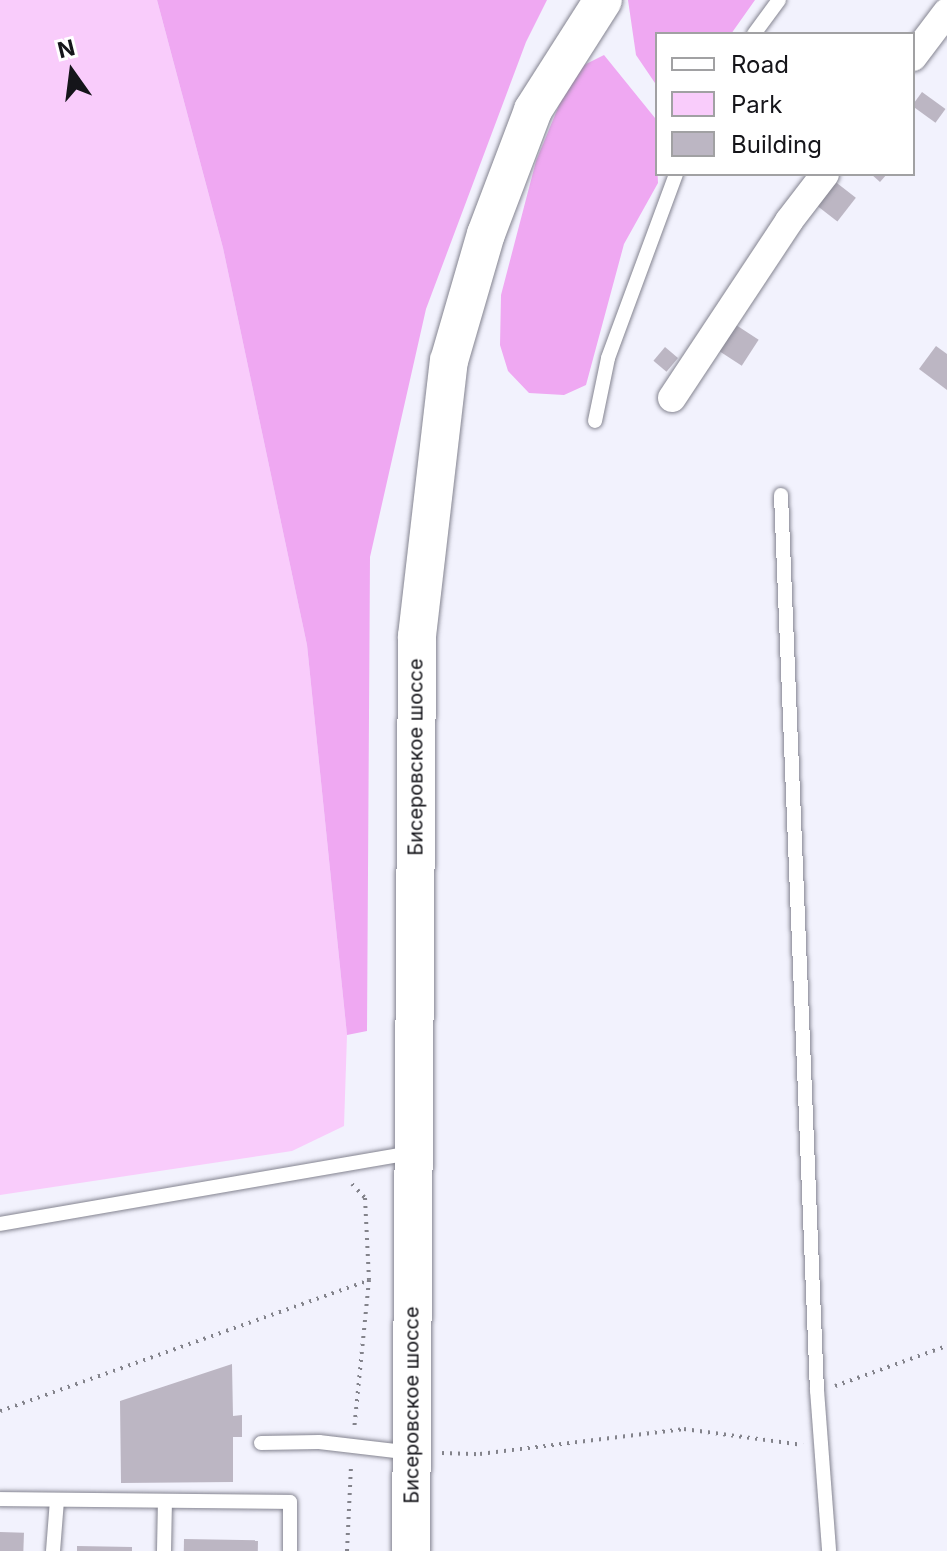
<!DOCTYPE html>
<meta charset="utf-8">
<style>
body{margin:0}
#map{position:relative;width:947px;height:1551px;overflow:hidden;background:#f2f2fd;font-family:Inter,sans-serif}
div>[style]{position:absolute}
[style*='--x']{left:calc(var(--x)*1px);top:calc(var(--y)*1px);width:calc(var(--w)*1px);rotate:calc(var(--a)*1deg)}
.green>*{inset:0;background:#f9ccfb}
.forest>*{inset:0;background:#efa8f2}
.building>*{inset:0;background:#bcb6c3;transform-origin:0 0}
.path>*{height:4px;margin-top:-2px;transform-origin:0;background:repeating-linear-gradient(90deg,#83838b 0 2px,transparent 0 8px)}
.roads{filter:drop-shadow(0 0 2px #848490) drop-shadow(0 0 2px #848490)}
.service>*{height:14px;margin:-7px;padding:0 7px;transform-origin:7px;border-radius:7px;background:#fff}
.minor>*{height:28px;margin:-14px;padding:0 14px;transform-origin:14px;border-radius:14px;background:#fff}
.secondary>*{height:38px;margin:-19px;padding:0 19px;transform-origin:19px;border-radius:19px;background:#fff}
span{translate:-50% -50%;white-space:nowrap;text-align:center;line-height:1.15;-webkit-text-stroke:7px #fff;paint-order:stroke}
.street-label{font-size:20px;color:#15151a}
.legend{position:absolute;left:655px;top:32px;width:260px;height:144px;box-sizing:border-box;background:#fff;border:2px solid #a1a1a3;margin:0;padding:10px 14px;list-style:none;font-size:24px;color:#15151a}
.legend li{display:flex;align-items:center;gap:16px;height:40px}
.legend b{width:40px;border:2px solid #a1a1a3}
.north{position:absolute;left:32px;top:32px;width:80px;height:80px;-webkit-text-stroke:6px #fff;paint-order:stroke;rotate:346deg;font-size:22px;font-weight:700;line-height:32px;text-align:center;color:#15151a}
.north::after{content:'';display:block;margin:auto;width:28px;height:36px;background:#15151a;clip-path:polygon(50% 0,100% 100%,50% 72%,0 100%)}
</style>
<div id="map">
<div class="green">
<div style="clip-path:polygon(0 0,157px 0,223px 248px,307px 645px,347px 1035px,344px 1126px,292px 1151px,0 1195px)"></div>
</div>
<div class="forest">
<div style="clip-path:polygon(157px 0,547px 0,526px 42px,426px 309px,370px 557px,367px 1031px,347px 1035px,307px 645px,223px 248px)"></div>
<div style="clip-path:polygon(628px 0,755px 0,731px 34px,657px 34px,657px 86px,636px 55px)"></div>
<div style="clip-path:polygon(604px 55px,655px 118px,658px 183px,624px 244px,586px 385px,564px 395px,529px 393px,508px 371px,500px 345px,501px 295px,536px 161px,569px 81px,582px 66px)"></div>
</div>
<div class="building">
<div style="left:922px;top:92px;width:29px;height:17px;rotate:36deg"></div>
<div style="clip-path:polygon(871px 174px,887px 174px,880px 182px)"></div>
<div style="left:833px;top:180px;width:29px;height:30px;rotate:38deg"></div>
<div style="left:736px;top:325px;width:27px;height:31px;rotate:33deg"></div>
<div style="clip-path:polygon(936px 346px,947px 354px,947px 390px,919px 369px)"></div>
<div style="left:665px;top:347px;width:17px;height:18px;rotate:40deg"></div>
<div style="clip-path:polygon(232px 1364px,233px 1416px,242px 1415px,242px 1437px,233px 1437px,233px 1482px,121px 1483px,120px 1401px)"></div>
<div style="left:0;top:1532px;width:24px;height:19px;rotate:2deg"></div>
<div style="left:184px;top:1539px;width:74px;height:12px;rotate:1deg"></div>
<div style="clip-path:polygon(77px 1546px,132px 1547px,132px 1551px,77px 1551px)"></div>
</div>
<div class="path">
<div style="--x:352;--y:1184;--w:19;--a:47"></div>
<div style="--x:365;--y:1198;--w:82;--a:87.2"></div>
<div style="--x:369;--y:1280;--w:150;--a:95.7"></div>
<div style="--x:835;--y:1386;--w:119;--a:-19.7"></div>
<div style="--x:0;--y:1411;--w:392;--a:-19.5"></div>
<div style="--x:442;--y:1453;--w:38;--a:2"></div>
<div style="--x:480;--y:1454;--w:206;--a:-7"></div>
<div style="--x:684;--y:1429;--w:120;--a:7.7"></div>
<div style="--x:347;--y:1551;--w:86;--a:-87.3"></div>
</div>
<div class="roads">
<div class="service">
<div style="--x:754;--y:34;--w:42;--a:-53.7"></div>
<div style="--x:595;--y:421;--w:64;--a:-78.3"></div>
<div style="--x:608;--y:358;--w:196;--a:-69.7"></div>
<div style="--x:781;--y:495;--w:896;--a:87.7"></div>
<div style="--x:817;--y:1390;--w:161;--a:85.7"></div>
<div style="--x:0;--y:1224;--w:418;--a:-9.8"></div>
<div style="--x:261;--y:1443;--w:58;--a:-1"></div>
<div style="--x:319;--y:1442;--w:94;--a:6.7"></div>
<div style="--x:0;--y:1499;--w:290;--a:0.6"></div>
<div style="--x:290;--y:1502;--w:49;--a:90"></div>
<div style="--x:53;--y:1551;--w:51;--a:-85.5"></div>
<div style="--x:164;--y:1551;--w:50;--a:-88.9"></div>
</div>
<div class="minor">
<div style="--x:913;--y:57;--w:56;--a:-52.9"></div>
<div style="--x:672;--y:398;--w:212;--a:-56.5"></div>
<div style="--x:789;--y:221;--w:59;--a:-52.5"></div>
</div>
<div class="secondary">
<div style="--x:411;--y:1551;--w:915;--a:-89.62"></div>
<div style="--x:417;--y:636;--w:277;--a:-83.4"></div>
<div style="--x:449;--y:361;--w:132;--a:-73.8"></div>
<div style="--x:486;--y:234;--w:133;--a:-69.2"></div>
<div style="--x:533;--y:110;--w:130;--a:-57.5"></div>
</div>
</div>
<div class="street-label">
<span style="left:416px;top:757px;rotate:-90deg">Бисеровское шоссе</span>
<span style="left:412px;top:1405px;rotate:-90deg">Бисеровское шоссе</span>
</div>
<ul class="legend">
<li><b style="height:10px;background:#fff"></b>Road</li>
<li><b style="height:22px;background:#f9ccfb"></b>Park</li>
<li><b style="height:22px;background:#bcb6c3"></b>Building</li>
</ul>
<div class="north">N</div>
</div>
